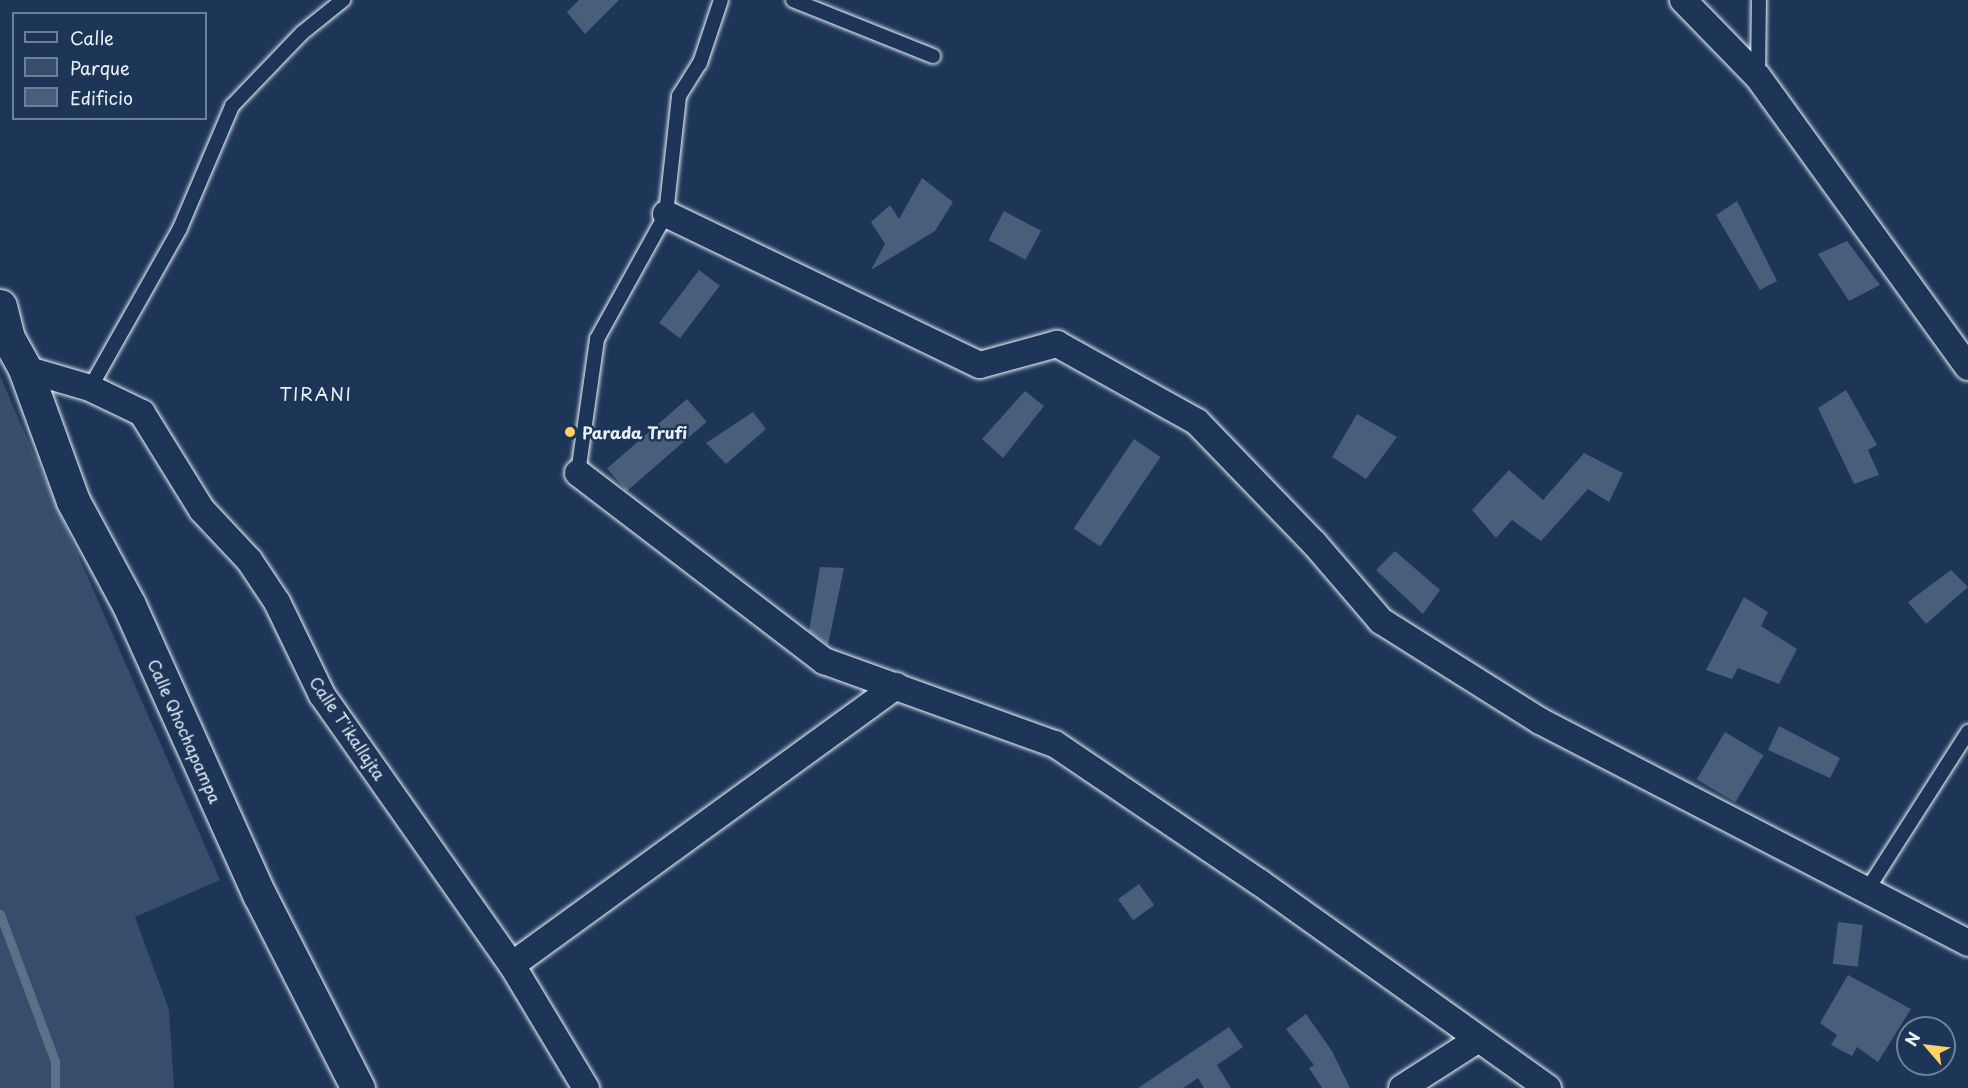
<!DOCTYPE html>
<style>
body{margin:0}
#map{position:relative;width:1968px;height:1088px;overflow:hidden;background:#1d3557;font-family:"Playpen Sans",sans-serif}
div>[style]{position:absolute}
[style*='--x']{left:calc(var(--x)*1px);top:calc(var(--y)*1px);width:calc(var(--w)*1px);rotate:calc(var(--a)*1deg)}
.green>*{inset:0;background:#374d6c}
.stream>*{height:9px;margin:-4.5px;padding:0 4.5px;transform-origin:4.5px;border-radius:4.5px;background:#5d7089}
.building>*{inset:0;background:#495e7a;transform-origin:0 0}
.roads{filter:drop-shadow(0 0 2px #e8f1f8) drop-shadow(0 0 2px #e8f1f8)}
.service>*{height:14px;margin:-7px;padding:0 7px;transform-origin:7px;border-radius:7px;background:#1d3557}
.minor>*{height:26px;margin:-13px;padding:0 13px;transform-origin:13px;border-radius:13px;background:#1d3557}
.tertiary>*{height:33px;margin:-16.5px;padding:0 16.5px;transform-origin:16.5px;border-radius:16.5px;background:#1d3557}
.dots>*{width:16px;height:16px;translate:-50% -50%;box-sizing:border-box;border:3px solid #1d3557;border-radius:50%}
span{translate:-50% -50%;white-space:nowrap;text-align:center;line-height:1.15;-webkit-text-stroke:5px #1d3557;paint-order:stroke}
.poi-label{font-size:16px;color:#e8f1f8;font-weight:700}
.left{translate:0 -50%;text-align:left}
.street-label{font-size:16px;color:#e8f1f8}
.neighbourhood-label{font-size:18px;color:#e8f1f8;letter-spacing:1.5px}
.legend{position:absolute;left:12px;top:12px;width:195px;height:108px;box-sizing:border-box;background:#1d3557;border:2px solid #6e8097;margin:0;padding:8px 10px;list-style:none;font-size:18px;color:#e8f1f8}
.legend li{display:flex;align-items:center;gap:12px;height:30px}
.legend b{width:30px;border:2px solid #6e8097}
.north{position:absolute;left:1896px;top:1016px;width:60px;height:60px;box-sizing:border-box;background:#1d3557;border:2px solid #6e8097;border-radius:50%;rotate:298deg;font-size:16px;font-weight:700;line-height:24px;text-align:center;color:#e8f1f8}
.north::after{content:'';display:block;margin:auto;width:21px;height:27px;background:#ffd166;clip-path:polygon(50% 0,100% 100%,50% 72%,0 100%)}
</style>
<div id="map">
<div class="green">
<div style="clip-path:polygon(0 376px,220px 880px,135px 917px,169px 1010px,174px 1088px,0 1088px)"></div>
</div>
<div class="stream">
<div style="--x:0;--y:914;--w:157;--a:69.5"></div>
<div style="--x:55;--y:1061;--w:27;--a:90"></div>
</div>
<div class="building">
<div style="clip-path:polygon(579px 0,619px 0,585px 34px,567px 12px)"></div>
<div style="clip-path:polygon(922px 178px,953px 202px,935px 231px,871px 270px,885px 244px,871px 222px,890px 205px,899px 219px)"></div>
<div style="clip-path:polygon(1737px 201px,1777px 281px,1760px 290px,1716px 215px)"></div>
<div style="left:1004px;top:211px;width:42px;height:33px;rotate:28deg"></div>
<div style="clip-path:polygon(1847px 241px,1880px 285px,1849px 301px,1818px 254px)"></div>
<div style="left:699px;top:270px;width:26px;height:66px;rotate:37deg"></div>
<div style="clip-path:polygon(1846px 390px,1877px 445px,1868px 450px,1879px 475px,1854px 484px,1818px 408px)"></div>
<div style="clip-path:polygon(1025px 391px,1044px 406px,1003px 458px,982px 439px)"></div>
<div style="left:687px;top:399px;width:30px;height:106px;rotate:49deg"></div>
<div style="clip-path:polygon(753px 412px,766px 429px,726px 464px,706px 443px)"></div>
<div style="clip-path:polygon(1357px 414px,1397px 437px,1366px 479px,1332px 457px)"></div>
<div style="left:1134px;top:439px;width:32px;height:108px;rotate:34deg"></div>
<div style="clip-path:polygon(1584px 453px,1623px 473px,1609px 502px,1588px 489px,1541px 541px,1512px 520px,1496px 538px,1472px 510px,1509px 470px,1543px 500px)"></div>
<div style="clip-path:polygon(1395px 551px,1440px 590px,1423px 614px,1376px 570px)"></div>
<div style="clip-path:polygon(820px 567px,844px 568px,828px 645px,809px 631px)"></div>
<div style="clip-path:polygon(1951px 570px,1968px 587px,1926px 624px,1908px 602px)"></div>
<div style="clip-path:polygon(1744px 597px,1768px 612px,1761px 626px,1797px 649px,1779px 684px,1738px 668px,1732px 679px,1706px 670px)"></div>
<div style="clip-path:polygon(1779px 726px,1840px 758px,1830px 778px,1768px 750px)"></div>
<div style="left:1725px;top:732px;width:45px;height:55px;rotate:31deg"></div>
<div style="left:1139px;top:884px;width:26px;height:26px;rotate:54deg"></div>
<div style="left:1838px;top:922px;width:25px;height:42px;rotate:7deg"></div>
<div style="clip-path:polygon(1848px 975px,1911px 1009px,1878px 1062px,1857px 1047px,1852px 1056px,1831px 1045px,1837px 1035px,1820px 1023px)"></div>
<div style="clip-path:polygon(1306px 1014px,1332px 1051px,1350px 1088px,1322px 1088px,1309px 1068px,1314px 1065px,1286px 1029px)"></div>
<div style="clip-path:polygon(1229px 1027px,1243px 1047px,1217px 1065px,1231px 1088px,1204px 1088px,1198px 1078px,1183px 1088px,1138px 1088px)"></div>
</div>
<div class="roads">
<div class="service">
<div style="--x:793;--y:0;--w:151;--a:21.8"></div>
<div style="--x:1758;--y:77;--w:77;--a:-89.3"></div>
<div style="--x:90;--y:388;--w:184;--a:-60.6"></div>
<div style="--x:180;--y:228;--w:133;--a:-66.9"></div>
<div style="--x:232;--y:106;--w:101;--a:-46.2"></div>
<div style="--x:302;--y:33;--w:53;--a:-38.8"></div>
<div style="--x:578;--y:473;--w:135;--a:-81.9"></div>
<div style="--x:597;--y:339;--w:143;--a:-61.1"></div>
<div style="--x:666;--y:214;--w:119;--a:-83.7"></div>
<div style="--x:679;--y:96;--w:39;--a:-58"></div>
<div style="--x:700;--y:63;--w:66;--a:-71.6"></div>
<div style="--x:1867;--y:890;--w:188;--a:-57.4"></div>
</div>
<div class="minor">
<div style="--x:1683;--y:0;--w:107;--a:45.8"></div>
<div style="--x:1758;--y:77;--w:358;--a:54.1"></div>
<div style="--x:666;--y:214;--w:348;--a:25.7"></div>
<div style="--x:980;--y:365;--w:80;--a:-15.3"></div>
<div style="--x:1057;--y:344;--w:160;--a:29.1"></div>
<div style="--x:1197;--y:422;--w:168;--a:46"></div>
<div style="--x:1314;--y:543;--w:103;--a:49.3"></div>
<div style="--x:1381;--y:621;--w:188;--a:32.2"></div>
<div style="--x:1540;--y:721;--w:482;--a:27.4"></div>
<div style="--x:25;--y:369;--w:68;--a:16.3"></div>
<div style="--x:90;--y:388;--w:58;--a:25.7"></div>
<div style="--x:142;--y:413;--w:114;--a:58.3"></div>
<div style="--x:202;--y:510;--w:69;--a:46.8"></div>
<div style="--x:249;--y:560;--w:50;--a:56.3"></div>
<div style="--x:277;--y:602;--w:103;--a:64.2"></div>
<div style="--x:322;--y:695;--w:330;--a:54.9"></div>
<div style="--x:512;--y:965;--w:144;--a:59"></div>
<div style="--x:578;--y:473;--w:310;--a:37.4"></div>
<div style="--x:824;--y:661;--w:245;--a:19.8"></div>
<div style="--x:1055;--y:744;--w:246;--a:34.1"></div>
<div style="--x:1259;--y:882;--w:355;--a:35.5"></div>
<div style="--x:512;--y:965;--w:475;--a:-36"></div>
<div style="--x:1402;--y:1088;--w:89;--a:-32.6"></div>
</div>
<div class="tertiary">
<div style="--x:0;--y:306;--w:33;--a:76"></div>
<div style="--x:8;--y:338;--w:35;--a:61"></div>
<div style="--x:25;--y:369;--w:140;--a:70"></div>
<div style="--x:73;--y:501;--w:118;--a:61.7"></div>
<div style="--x:129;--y:605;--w:319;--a:65.8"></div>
<div style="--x:260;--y:896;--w:216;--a:63"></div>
</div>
</div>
<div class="dots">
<div style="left:570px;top:432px;background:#ffd166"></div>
</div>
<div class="poi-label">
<span class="left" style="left:582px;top:432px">Parada Trufi</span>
</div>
<div class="street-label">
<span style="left:348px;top:728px;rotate:56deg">Calle T'ikallajta</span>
<span style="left:185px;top:731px;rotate:66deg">Calle Qhochapampa</span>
</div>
<div class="neighbourhood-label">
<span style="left:316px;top:394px">TIRANI</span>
</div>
<ul class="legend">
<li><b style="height:8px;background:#1d3557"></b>Calle</li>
<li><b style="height:16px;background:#374d6c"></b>Parque</li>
<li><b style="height:16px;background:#495e7a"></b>Edificio</li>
</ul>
<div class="north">N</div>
</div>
